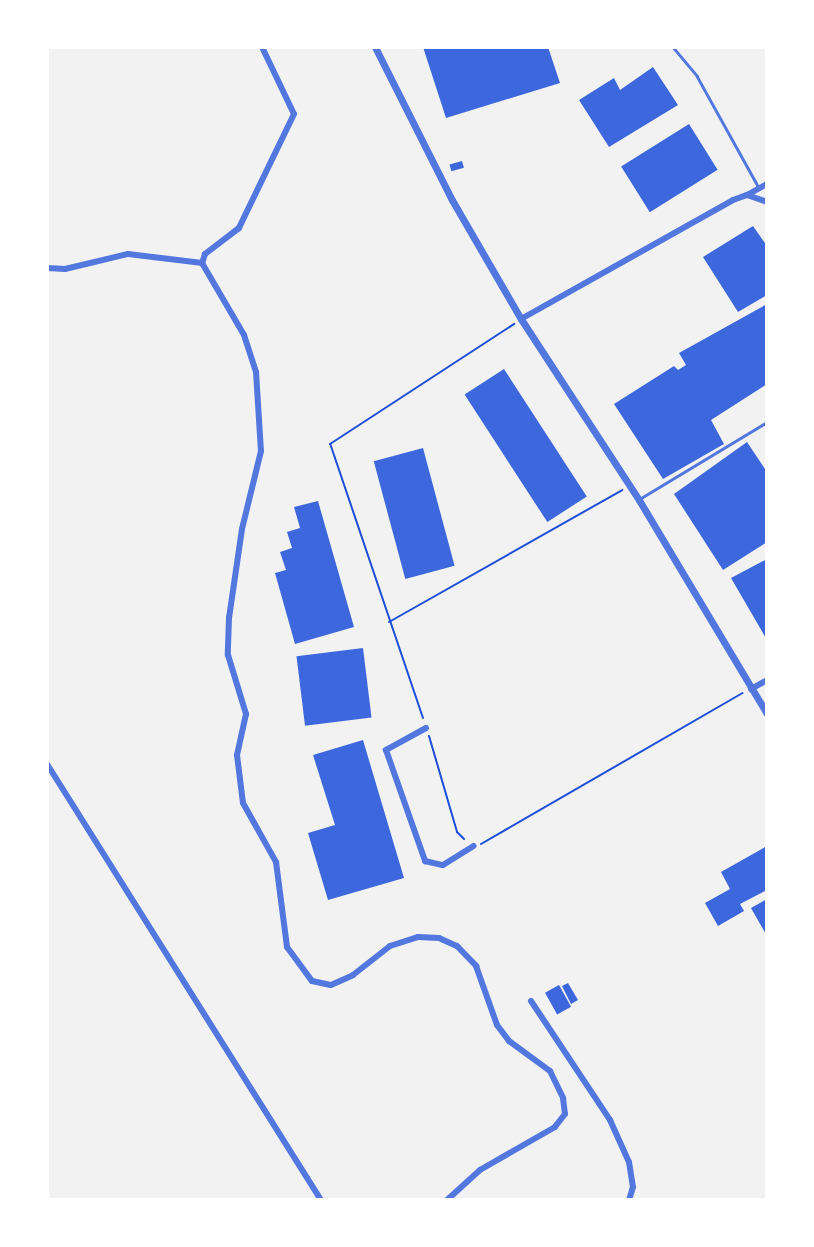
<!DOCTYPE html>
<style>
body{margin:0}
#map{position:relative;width:814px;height:1247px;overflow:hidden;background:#f2f2f2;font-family:Rubik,sans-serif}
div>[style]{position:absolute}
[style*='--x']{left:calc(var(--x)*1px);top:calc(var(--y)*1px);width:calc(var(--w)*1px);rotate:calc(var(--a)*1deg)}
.building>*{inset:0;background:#3d67dc;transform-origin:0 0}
.path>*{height:2px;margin:-1px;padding:0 1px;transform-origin:1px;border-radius:1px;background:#1d4ed8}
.service>*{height:2.5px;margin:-1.25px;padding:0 1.25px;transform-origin:1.25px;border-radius:1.25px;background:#5277de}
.minor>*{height:6px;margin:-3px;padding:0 3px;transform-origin:3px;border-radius:3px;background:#5277de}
.tertiary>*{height:7px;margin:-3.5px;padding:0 3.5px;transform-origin:3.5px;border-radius:3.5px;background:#5277de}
span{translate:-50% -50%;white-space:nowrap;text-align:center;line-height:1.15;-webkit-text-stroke:7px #fff;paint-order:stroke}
.frame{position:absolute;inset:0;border:49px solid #fff;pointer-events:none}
</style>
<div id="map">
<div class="building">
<div style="clip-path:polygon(423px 47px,548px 47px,560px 83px,446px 118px)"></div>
<div style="clip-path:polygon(653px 67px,678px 105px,609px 147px,579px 100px,614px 78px,620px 90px)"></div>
<div style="left:689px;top:124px;width:54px;height:80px;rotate:58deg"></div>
<div style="left:462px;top:161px;width:7px;height:13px;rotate:74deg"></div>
<div style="clip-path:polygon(753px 226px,767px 246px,767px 295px,738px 312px,703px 257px)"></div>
<div style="clip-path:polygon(767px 304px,767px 384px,711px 420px,724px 444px,663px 479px,614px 404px,674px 366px,678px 370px,686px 365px,679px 353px)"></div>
<div style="left:504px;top:369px;width:152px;height:47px;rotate:57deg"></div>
<div style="clip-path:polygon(747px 442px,767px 472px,767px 542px,723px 570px,674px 494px)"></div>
<div style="left:423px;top:448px;width:122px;height:51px;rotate:75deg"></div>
<div style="clip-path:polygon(318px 501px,354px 627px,295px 644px,275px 573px,286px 570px,280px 552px,292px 548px,287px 532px,300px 528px,294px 507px)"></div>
<div style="clip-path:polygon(767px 559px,767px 640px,731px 578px)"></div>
<div style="left:363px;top:648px;width:70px;height:67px;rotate:83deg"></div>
<div style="clip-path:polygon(363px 740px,404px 878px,328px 900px,308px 833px,335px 825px,313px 755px)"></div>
<div style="clip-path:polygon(767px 846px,767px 890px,740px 904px,744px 911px,718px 926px,705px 903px,730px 889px,721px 872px)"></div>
<div style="clip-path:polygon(767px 899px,767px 936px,751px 908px)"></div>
<div style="clip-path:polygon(568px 983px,578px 1000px,571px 1004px,562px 986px)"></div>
<div style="left:559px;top:985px;width:25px;height:16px;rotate:61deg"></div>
</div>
<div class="path">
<div style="--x:389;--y:622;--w:268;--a:-29.5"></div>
<div style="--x:423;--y:718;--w:289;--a:-108.7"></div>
<div style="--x:330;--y:444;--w:220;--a:-33.1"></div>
<div style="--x:429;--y:736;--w:100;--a:73.7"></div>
<div style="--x:457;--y:832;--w:10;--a:45"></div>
<div style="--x:481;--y:844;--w:302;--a:-30"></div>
</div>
<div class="service">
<div style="--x:673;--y:47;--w:38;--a:50"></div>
<div style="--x:697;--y:76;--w:128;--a:61"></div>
<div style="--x:641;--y:498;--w:147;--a:-31.1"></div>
</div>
<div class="minor">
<div style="--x:262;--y:47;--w:74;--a:64.5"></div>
<div style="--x:294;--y:114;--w:127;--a:115.8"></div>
<div style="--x:239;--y:228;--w:43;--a:142.6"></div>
<div style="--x:205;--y:254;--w:9;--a:108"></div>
<div style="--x:202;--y:263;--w:83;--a:59.7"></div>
<div style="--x:244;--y:335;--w:39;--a:72"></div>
<div style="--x:256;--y:372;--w:79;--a:86.4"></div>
<div style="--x:261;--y:451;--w:80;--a:103.7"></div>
<div style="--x:242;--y:529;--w:90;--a:98.3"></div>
<div style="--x:229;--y:618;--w:37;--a:92"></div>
<div style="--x:228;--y:655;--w:62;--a:73"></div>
<div style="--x:246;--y:714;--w:42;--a:102.4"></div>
<div style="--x:237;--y:755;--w:48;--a:82.9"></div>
<div style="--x:243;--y:803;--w:68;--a:60.8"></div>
<div style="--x:276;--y:862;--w:86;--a:82.6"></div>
<div style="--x:287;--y:947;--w:42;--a:53.7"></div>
<div style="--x:312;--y:981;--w:19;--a:12"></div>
<div style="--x:331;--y:985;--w:24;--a:-24"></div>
<div style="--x:353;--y:975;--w:47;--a:-38.1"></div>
<div style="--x:390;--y:946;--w:29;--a:-18"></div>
<div style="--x:418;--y:937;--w:21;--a:3"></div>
<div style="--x:439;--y:938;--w:20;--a:24"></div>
<div style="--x:457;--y:946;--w:28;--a:46"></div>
<div style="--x:476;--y:966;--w:63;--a:70.4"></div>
<div style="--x:497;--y:1025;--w:20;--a:53"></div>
<div style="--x:509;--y:1041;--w:51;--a:36.2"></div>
<div style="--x:550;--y:1071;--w:30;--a:64"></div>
<div style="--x:563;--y:1098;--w:16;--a:83"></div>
<div style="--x:565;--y:1114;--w:16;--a:128"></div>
<div style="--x:555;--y:1127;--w:86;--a:150.2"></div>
<div style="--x:480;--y:1170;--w:45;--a:137.7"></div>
<div style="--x:747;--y:195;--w:23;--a:-29"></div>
<div style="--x:47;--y:268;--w:18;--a:3"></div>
<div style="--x:65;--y:269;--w:65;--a:-13.4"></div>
<div style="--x:128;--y:254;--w:75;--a:6.9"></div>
<div style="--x:521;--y:319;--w:243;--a:-29.3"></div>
<div style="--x:733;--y:200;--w:15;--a:-20"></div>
<div style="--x:747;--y:195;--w:21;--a:19"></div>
<div style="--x:751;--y:689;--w:18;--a:-29"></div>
<div style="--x:426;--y:728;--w:46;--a:151.2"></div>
<div style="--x:386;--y:750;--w:118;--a:70.6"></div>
<div style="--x:425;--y:861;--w:18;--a:13"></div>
<div style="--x:443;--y:865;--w:36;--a:-32"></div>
<div style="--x:47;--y:764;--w:515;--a:57.85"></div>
<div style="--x:531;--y:1001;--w:143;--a:56.4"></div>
<div style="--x:610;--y:1120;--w:46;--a:65.7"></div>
<div style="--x:629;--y:1162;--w:25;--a:81"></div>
<div style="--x:633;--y:1187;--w:14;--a:107"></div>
</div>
<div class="tertiary">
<div style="--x:375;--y:47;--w:171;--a:63.3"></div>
<div style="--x:452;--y:200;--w:138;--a:59.9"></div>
<div style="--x:521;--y:319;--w:216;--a:56.9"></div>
<div style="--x:639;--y:500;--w:249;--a:59.1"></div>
</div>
<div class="frame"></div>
</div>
